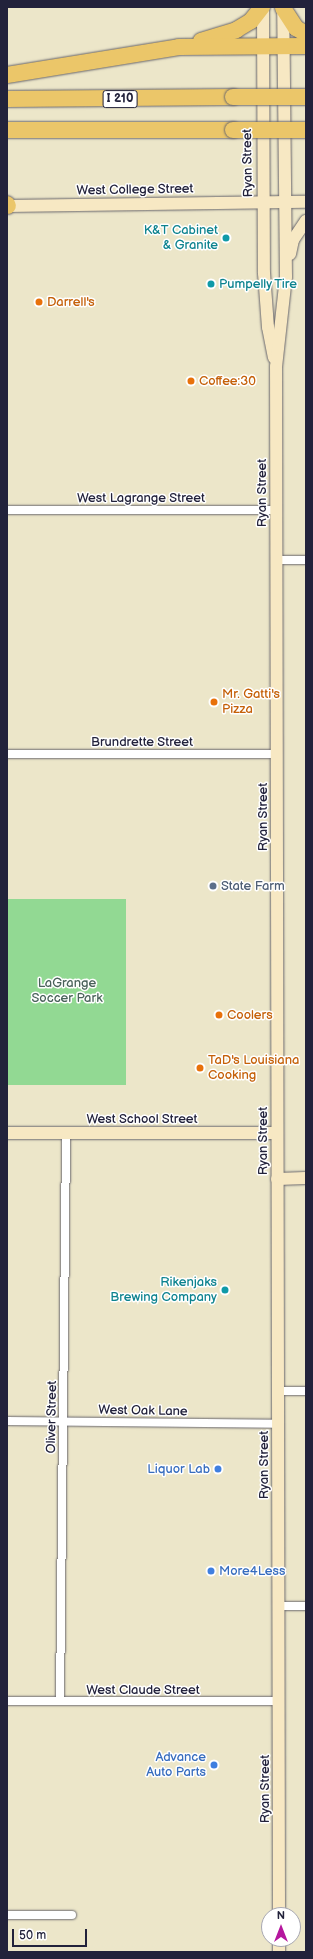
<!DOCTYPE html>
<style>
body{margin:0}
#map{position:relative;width:313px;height:1959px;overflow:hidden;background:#ece6c9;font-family:"Balsamiq Sans",sans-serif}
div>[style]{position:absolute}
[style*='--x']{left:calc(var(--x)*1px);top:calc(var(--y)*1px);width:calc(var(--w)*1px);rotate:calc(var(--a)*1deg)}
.green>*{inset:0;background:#92d993;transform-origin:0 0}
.roads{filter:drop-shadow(0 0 1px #69676d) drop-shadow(0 0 1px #69676d)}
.street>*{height:8px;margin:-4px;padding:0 4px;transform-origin:4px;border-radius:4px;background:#fff}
.secondary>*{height:12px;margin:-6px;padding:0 6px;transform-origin:6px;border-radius:6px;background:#f7e8c3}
.highway>*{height:16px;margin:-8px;padding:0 8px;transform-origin:8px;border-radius:8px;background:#ebc669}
.bridges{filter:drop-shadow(0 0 1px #69676d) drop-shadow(0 0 1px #69676d)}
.highway-bridge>*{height:16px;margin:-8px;padding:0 8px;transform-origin:8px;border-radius:8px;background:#ebc669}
.dots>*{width:11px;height:11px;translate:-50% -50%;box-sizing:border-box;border:2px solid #fff;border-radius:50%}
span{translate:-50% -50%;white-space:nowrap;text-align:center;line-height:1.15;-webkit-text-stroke:3px #fff;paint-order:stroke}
.shield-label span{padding:1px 3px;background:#fff;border:1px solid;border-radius:3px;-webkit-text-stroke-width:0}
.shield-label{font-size:12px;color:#22223b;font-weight:700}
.street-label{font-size:13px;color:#22223b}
.culture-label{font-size:13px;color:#0d838f}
.right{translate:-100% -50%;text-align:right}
.left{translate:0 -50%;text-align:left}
.food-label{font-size:13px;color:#c56008}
.service-label{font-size:13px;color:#4e5e75}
.park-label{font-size:13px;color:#49625a}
.shop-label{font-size:13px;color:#366cbe}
.frame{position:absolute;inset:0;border:8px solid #22223b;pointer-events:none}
.north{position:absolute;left:261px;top:1907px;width:40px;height:40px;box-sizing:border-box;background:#fff;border:1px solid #a7a7b1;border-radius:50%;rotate:0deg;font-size:11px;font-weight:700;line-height:16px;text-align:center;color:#22223b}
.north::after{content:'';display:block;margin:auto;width:14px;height:18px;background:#b5179e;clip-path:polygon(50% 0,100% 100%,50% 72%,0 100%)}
.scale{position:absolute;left:12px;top:1929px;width:75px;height:18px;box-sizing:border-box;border:2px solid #22223b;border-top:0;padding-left:5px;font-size:12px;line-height:14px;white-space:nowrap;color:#22223b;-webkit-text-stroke:3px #fff;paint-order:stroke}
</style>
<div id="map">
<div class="green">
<div style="left:7px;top:899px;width:119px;height:186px"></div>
</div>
<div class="roads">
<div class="street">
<div style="--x:7;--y:510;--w:269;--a:0"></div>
<div style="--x:276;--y:560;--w:30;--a:0"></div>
<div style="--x:7;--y:754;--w:270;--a:0"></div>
<div style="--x:278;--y:1391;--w:28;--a:0"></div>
<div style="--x:7;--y:1421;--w:271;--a:0.6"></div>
<div style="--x:278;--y:1606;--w:28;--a:0"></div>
<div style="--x:7;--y:1701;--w:272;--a:0"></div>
<div style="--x:60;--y:1701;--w:568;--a:-89.39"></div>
<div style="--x:7;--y:1915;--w:65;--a:0"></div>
</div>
<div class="secondary">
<div style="--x:263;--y:7;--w:266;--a:89.8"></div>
<div style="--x:264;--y:273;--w:54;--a:85.8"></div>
<div style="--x:268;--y:327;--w:31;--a:79"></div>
<div style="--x:7;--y:206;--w:299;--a:-0.8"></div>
<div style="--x:290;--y:254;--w:14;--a:-78"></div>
<div style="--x:293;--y:240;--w:23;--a:-56"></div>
<div style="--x:7;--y:1133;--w:270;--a:0"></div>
<div style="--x:277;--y:1179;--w:29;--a:-2"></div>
<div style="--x:279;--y:1915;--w:1548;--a:-90.11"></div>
<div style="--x:276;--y:367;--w:91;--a:-83.7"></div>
<div style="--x:286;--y:277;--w:268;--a:-90.6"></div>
<div style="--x:279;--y:1939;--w:13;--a:90"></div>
</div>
<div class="highway">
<div style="--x:283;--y:8;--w:24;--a:57"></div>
<div style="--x:296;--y:28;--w:12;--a:31"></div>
<div style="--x:201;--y:41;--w:37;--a:-17"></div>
<div style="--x:236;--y:30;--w:17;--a:-31"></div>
<div style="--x:251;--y:21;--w:18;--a:-52"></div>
<div style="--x:7;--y:75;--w:174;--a:-9.2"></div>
<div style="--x:179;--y:47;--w:127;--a:-0.5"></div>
<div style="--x:7;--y:99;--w:226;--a:-0.5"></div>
<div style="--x:7;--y:130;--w:226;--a:0"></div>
<div style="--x:7;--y:204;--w:2;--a:63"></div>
</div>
</div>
<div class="bridges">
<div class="highway-bridge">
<div style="--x:233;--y:97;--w:73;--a:0"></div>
<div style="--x:233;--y:130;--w:73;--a:0"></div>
</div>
</div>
<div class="dots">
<div style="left:226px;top:238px;background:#0f9aa8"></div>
<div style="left:211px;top:284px;background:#0f9aa8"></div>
<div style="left:39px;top:302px;background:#e8710a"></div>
<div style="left:191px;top:381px;background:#e8710a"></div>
<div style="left:214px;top:702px;background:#e8710a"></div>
<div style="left:213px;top:886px;background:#5c6f8a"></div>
<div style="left:219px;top:1015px;background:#e8710a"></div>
<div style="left:200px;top:1068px;background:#e8710a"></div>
<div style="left:225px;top:1290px;background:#0f9aa8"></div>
<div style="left:218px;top:1469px;background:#3f7fe0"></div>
<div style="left:211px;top:1571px;background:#3f7fe0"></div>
<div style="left:214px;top:1765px;background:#3f7fe0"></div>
</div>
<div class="shield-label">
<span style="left:120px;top:99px">I 210</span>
</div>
<div class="street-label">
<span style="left:248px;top:163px;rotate:-91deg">Ryan Street</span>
<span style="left:135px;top:190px;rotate:-1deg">West College Street</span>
<span style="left:262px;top:493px;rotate:-90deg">Ryan Street</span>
<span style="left:141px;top:498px">West Lagrange Street</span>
<span style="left:142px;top:742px">Brundrette Street</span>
<span style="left:263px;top:817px;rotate:-90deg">Ryan Street</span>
<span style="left:142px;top:1119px">West School Street</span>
<span style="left:263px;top:1141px;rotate:-90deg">Ryan Street</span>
<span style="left:143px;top:1411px;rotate:1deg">West Oak Lane</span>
<span style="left:52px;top:1417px;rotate:-89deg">Oliver Street</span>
<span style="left:264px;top:1465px;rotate:-90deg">Ryan Street</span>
<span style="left:143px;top:1690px">West Claude Street</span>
<span style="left:265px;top:1789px;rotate:-90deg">Ryan Street</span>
</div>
<div class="culture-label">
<span class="right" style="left:218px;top:238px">K&amp;T Cabinet<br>&amp; Granite</span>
<span class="left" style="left:219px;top:284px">Pumpelly Tire</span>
<span class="right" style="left:217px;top:1290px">Rikenjaks<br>Brewing Company</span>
</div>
<div class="food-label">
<span class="left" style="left:47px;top:302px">Darrell's</span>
<span class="left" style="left:199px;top:381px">Coffee:30</span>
<span class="left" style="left:222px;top:702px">Mr. Gatti's<br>Pizza</span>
<span class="left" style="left:227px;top:1015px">Coolers</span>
<span class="left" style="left:208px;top:1068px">TaD's Louisiana<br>Cooking</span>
</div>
<div class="service-label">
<span class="left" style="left:221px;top:886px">State Farm</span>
</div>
<div class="park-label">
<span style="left:67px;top:991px">LaGrange<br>Soccer Park</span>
</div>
<div class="shop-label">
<span class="right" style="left:210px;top:1469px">Liquor Lab</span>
<span class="left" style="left:219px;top:1571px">More4Less</span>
<span class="right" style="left:206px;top:1765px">Advance<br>Auto Parts</span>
</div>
<div class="frame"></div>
<div class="north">N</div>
<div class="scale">50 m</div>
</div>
